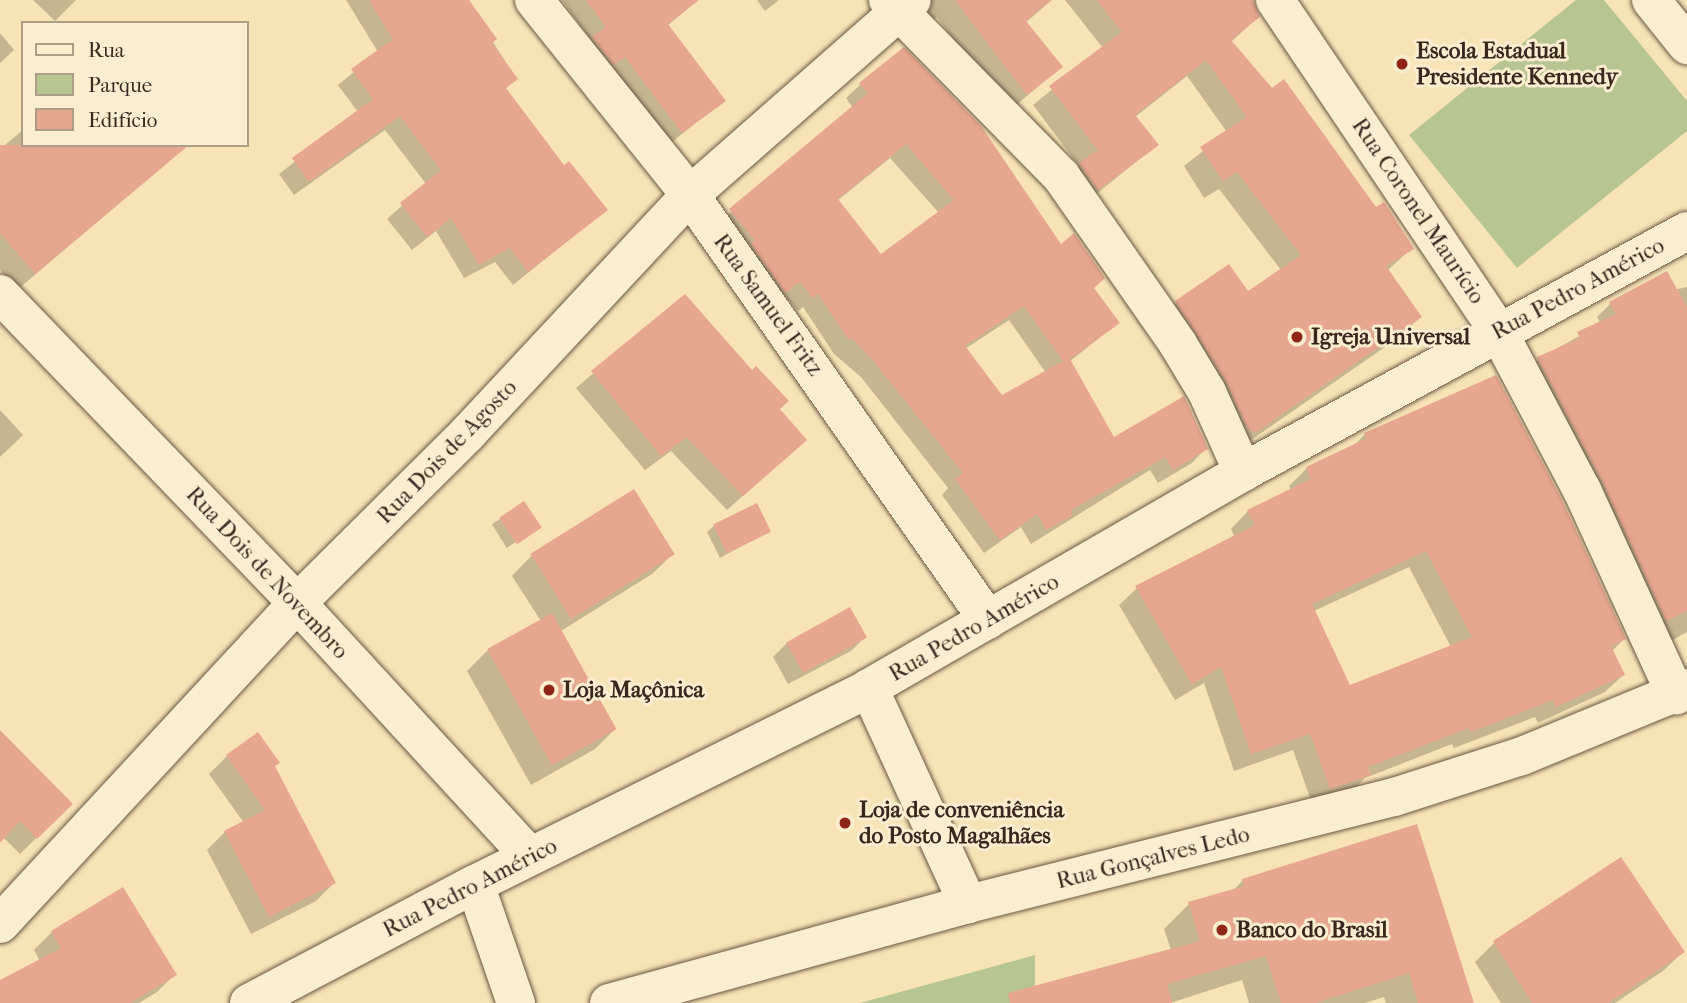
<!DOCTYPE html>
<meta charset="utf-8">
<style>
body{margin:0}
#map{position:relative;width:1687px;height:1003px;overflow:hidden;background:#f7e3b6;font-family:"IM FELL French Canon",serif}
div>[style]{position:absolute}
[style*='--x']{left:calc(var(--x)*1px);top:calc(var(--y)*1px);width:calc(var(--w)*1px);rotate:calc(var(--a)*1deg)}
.green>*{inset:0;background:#b7c592}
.shadow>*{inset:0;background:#0003;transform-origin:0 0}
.building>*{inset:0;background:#e7a690;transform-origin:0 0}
.roads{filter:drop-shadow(0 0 2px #6b5645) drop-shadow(0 0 2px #6b5645)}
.minor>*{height:38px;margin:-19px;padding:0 19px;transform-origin:19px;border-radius:19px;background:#faedd0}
.secondary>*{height:38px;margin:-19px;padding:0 19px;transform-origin:19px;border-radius:19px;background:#faedd0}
.dots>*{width:19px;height:19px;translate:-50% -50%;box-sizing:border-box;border:4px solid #faedd0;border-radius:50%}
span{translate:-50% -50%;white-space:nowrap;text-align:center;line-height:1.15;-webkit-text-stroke:6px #faedd0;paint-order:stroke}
.poi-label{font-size:23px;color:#3c271f;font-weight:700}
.left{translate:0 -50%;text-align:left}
.street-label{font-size:23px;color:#3c271f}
.legend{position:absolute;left:21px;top:21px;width:228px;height:126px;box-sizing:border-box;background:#faedd0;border:2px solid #ae9e89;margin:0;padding:9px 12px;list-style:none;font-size:21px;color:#3c271f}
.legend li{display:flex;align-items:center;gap:14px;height:35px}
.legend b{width:35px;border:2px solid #ae9e89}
</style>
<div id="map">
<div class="green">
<div style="clip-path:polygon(1576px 0,1604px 0,1687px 101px,1687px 131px,1517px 268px,1409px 135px)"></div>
<div style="clip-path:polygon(1035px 955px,1035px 1003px,860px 1003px)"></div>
</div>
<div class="shadow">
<div style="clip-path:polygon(33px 0,76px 0,55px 21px)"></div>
<div style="clip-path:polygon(346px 0,467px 0,516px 79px,505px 89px,564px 167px,606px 210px,513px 285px,495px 262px,464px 278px,436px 231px,412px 250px,387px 219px,426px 184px,385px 130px,294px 195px,279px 174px,358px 112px,338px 85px,378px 52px)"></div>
<div style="clip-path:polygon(562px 0,698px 0,667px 26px,723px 101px,667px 146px)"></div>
<div style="clip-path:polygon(757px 0,779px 0,765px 11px)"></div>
<div style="clip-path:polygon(906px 0,1052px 0,1025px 23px,1061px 67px,1008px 112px,937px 17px,916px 31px)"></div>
<div style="clip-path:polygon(1065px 0,1252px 0,1258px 17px,1231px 42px,1412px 248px,1387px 271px,1420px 317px,1402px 335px,1237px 450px,1158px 321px,1176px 303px,1248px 293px,1281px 270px,1219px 189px,1204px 198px,1184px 166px,1227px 132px,1187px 76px,1135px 117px,1157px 145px,1080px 207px,1062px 183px,1079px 166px,1033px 105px,1103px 48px)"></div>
<div style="clip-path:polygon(0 33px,14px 50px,0 63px)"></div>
<div style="clip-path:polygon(evenodd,861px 84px,1061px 247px,1118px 323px,1069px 362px,1114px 439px,1206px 448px,1192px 463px,1158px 483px,1150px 470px,1031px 544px,1021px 527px,984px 553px,942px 495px,948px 488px,861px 377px,834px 354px,803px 307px,798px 311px,784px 295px,770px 306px,716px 225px,853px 108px,846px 98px,861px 84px,890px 158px,939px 213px,880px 256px,837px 201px,890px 158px,861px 84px,1009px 320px,1046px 373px,1002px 397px,965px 349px,1009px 320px)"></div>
<div style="clip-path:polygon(23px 130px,23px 145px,181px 151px,17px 290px,0 270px,0 149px)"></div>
<div style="clip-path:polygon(1687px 287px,1687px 632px,1662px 646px,1524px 372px,1538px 359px,1601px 324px,1597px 317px,1610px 304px)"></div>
<div style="clip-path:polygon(684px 296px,778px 410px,789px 455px,727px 510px,671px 451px,645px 470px,576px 388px)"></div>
<div style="clip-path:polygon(0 410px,23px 435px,0 457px)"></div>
<div style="clip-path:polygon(evenodd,1365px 434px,1624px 639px,1611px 652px,1623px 675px,1605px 692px,1538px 723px,1535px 717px,1454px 748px,1452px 744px,1365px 778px,1352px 792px,1313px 806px,1293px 750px,1234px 771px,1204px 683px,1175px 700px,1119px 605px,1137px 588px,1235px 537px,1231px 529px,1248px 511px,1292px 491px,1289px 486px,1307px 468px,1353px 447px,1365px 434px,1409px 567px,1451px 647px,1350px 687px,1314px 611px,1409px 567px)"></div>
<div style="left:524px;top:504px;width:28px;height:38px;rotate:58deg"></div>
<div style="clip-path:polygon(714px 526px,769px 531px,720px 558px,707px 532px)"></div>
<div style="clip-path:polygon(673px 554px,652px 574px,561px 631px,615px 729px,595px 749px,531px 785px,467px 671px,488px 650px,541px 621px,512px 576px,532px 555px)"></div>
<div style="clip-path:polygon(865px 637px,851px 651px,788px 684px,773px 657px,787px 643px)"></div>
<div style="clip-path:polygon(0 755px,71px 804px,20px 854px,3px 837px,0 840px)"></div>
<div style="clip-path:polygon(227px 756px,273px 767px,334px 883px,316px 901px,251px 934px,207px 850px,225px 832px,244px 823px,209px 774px)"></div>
<div style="clip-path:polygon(1243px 880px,1472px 1003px,1386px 1003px,1384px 997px,1365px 1003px,1249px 1003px,1242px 980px,1170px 1003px,1022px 1003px,1171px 950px,1164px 929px,1189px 904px,1233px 891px)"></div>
<div style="clip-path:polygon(122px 889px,175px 974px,157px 992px,139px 1003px,0 1003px,0 982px,40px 961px,34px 950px,52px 932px)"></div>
<div style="clip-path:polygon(1494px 943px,1683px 952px,1663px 971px,1615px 1003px,1501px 1003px,1475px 962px)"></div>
</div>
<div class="building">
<div style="clip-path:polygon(369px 0,469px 0,497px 39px,492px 43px,518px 79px,506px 88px,564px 165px,569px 161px,608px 210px,528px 272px,510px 248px,479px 265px,451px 218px,427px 237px,400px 203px,441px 170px,400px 116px,309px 182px,292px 158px,373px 99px,351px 69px,393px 39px)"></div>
<div style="clip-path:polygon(586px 0,699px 0,668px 24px,726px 101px,682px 133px,625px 57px,614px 65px,592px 37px,606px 27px)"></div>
<div style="clip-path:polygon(955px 0,1051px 0,1026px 21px,1063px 67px,1027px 95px)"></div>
<div style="clip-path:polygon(1097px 0,1253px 0,1260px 17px,1231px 40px,1272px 88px,1284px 79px,1376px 207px,1384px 202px,1414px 249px,1386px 266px,1422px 317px,1255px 433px,1246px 426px,1226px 381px,1175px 301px,1229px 264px,1248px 291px,1301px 255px,1237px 172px,1223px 181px,1200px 147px,1247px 117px,1206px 60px,1135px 115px,1159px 145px,1098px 190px,1079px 163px,1098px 150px,1049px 86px,1122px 32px)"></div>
<div style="clip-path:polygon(evenodd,904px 47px,981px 126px,1061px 244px,1074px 233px,1105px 278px,1094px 288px,1120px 323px,1070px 359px,1114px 437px,1184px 396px,1208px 449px,1173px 470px,1165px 457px,1071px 510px,1073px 515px,1046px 530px,1037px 514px,1000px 540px,955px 479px,963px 473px,875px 363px,852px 338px,849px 340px,818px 294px,813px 298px,800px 282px,785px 293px,751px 244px,755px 240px,729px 209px,868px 93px,859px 83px,904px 47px,906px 144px,954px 200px,881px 254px,838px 199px,906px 144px,904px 47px,1024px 306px,1063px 361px,1002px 395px,965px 346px,1024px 306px)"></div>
<div style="clip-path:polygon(0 145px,189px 145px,35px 274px,0 233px)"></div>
<div style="clip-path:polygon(1667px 271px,1687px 307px,1687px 611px,1666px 621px,1602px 481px,1537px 357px,1580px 338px,1577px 332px,1616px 314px,1609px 302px)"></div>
<div style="clip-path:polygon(685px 294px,752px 370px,756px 366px,789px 401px,780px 409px,807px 440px,743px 496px,687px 437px,661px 456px,591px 371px)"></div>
<div style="clip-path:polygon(evenodd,1496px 375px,1562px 500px,1626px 639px,1611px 646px,1625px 675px,1556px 707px,1553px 700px,1471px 732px,1469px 728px,1368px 767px,1371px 775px,1330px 789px,1310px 734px,1251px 754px,1221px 667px,1192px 684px,1135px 586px,1255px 525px,1247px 510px,1311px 479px,1306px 467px,1367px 438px,1364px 433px,1496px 375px,1426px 551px,1472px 637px,1350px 685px,1312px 604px,1426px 551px)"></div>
<div style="left:634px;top:489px;width:77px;height:122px;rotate:58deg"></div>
<div style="left:524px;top:501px;width:32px;height:30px;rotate:56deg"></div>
<div style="left:757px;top:503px;width:32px;height:49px;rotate:64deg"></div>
<div style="left:850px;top:607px;width:35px;height:73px;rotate:61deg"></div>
<div style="left:552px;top:613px;width:133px;height:74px;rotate:61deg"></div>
<div style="clip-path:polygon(0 730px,73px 804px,37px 839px,20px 821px,0 843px)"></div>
<div style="clip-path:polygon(258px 732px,280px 763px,275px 766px,336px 883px,269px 917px,224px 831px,265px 810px,226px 755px)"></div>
<div style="clip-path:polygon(1417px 824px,1474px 1003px,1418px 1003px,1409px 973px,1315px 1003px,1281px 1003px,1266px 956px,1167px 984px,1172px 1003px,1010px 1003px,1008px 993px,1200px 941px,1188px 902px,1244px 886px,1242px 879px)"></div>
<div style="clip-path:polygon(1621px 857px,1685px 952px,1608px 1003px,1532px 1003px,1493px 941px)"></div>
<div style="clip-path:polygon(123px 887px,177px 975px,130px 1003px,0 1003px,0 980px,61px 948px,51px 931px)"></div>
</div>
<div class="roads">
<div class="minor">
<div style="--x:534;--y:0;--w:250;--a:51.3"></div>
<div style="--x:690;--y:195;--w:519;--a:54.96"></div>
<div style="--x:888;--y:0;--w:247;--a:45.5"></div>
<div style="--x:1061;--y:176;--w:205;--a:55.1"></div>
<div style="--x:1178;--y:344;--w:56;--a:58.9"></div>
<div style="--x:1207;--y:392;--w:88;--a:65.8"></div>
<div style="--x:1275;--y:0;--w:399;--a:56"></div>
<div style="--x:1498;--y:331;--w:180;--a:62.2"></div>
<div style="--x:1582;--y:490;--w:226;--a:65.4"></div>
<div style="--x:1651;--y:0;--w:58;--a:51.3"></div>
<div style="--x:0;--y:294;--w:429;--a:46.1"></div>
<div style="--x:297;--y:603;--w:344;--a:47.4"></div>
<div style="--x:869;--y:688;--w:238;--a:65.4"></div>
<div style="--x:475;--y:884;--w:126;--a:71"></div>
<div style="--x:0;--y:924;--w:437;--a:-47.2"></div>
<div style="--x:297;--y:603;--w:241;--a:-44.8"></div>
<div style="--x:468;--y:433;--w:325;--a:-47"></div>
<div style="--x:690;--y:195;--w:295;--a:-41.3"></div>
<div style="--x:249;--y:1003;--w:255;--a:-27.8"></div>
<div style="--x:475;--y:884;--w:440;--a:-26.4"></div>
<div style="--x:869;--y:688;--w:432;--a:-30"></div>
<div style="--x:1243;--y:472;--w:505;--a:-28.49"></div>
</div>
<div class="secondary">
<div style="--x:609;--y:1003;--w:372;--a:-15.4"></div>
<div style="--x:968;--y:904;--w:439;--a:-14.1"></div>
<div style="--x:1394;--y:797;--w:134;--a:-17.8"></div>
<div style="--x:1522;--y:756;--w:178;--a:-22.4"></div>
</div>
</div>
<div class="dots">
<div style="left:1402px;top:64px;background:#8f2418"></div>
<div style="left:1297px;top:337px;background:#8f2418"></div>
<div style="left:549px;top:690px;background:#8f2418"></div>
<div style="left:845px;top:823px;background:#8f2418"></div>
<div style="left:1222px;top:930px;background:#8f2418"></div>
</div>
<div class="poi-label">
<span class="left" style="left:1416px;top:64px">Escola Estadual<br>Presidente Kennedy</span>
<span class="left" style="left:1311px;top:337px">Igreja Universal</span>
<span class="left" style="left:563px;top:690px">Loja Maçônica</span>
<span class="left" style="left:859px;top:823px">Loja de conveniência<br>do Posto Magalhães</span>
<span class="left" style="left:1236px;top:930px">Banco do Brasil</span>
</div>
<div class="street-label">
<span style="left:1418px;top:211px;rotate:56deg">Rua Coronel Maurício</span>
<span style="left:1578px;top:289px;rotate:-28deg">Rua Pedro Américo</span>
<span style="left:768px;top:305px;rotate:54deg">Rua Samuel Fritz</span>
<span style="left:447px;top:452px;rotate:-46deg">Rua Dois de Agosto</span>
<span style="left:267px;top:573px;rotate:47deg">Rua Dois de Novembro</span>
<span style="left:974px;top:628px;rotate:-30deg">Rua Pedro Américo</span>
<span style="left:1153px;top:858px;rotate:-14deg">Rua Gonçalves Ledo</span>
<span style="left:470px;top:888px;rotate:-27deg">Rua Pedro Américo</span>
</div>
<ul class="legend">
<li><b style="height:9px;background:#faedd0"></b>Rua</li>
<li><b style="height:19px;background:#b7c592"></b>Parque</li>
<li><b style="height:19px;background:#e7a690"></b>Edifício</li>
</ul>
</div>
